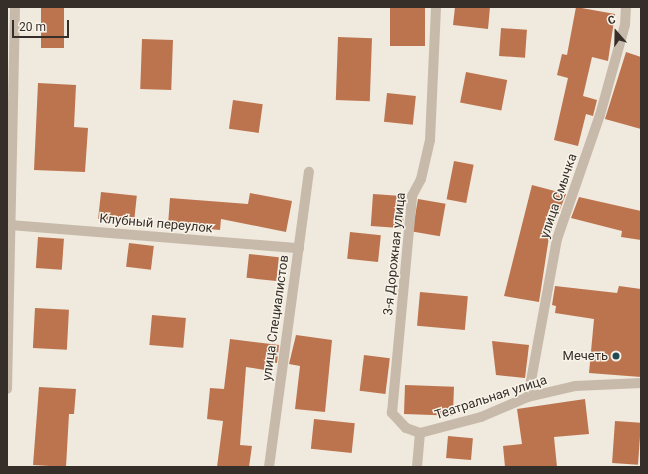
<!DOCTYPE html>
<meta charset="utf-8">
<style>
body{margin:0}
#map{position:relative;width:648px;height:474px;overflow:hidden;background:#f0e9dd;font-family:Roboto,sans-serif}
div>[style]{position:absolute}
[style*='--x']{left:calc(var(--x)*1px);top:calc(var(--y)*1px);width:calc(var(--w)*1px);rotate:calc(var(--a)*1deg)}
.building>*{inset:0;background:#bc744f;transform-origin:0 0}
.minor>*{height:10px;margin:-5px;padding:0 5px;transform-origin:5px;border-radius:5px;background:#c7baaa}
.dots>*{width:11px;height:11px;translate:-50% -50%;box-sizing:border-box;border:2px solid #f8f3e9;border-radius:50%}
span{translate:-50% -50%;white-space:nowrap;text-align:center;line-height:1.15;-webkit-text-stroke:3px #f8f3e9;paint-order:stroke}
.street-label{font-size:13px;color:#352e29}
.poi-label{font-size:13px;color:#352e29}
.right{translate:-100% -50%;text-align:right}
.frame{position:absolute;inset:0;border:8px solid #352e29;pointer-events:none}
.north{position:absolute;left:596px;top:12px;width:40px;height:40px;-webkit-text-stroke:3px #f8f3e9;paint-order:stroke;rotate:340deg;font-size:11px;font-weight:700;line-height:16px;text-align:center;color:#352e29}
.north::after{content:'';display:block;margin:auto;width:14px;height:18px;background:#352e29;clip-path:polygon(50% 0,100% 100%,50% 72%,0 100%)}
.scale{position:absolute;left:12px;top:20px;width:57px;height:18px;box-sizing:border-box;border:2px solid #352e29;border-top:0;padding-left:5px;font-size:12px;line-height:14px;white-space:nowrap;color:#352e29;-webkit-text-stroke:3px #f8f3e9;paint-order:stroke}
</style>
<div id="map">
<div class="building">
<div style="left:41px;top:7px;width:23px;height:41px"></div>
<div style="left:390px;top:7px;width:35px;height:39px"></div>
<div style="clip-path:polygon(455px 7px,490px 7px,488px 29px,453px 25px)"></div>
<div style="clip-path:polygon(576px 7px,615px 14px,608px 61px,592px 57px,583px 96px,597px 100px,593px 116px,586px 114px,578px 146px,554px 140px,568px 78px,557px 75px,562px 54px,567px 55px)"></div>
<div style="left:501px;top:28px;width:26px;height:28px;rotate:4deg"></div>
<div style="left:338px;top:37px;width:34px;height:63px;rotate:2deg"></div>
<div style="left:142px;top:39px;width:31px;height:50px;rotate:2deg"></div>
<div style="clip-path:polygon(626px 52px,641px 57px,641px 129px,605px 119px)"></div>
<div style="left:466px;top:72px;width:42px;height:31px;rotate:11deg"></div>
<div style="clip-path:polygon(38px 83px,76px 85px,74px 127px,88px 128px,85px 172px,34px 170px)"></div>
<div style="left:387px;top:93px;width:29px;height:29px;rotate:6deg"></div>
<div style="left:233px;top:100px;width:30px;height:29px;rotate:8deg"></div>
<div style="left:454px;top:161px;width:20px;height:39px;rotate:11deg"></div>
<div style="clip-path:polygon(532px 185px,566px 194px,549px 237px,539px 302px,504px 296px)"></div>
<div style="left:101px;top:192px;width:36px;height:27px;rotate:6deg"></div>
<div style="clip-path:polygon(250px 193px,292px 201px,286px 232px,221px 219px,220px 230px,168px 225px,170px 198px,248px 204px)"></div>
<div style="left:373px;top:194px;width:32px;height:32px;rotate:4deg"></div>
<div style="clip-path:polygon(579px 197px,641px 211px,641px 240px,621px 237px,622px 231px,571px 218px)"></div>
<div style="left:418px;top:199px;width:28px;height:33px;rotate:10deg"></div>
<div style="left:350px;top:232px;width:31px;height:27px;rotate:6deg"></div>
<div style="left:38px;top:237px;width:26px;height:31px;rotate:4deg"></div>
<div style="left:129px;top:243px;width:25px;height:24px;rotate:7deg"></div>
<div style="left:249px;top:254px;width:30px;height:24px;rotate:6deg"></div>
<div style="clip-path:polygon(555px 286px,617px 293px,619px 286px,641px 289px,641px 377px,589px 373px,594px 319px,555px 313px,556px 306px,552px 305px)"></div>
<div style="left:420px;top:292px;width:48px;height:34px;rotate:5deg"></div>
<div style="left:35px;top:308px;width:34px;height:40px;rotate:3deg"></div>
<div style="left:152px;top:315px;width:34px;height:30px;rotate:5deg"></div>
<div style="clip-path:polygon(296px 335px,332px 340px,325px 412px,295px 409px,300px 366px,289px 364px)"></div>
<div style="clip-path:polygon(230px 339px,279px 345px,277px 363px,266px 361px,265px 370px,246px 367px,240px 445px,252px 446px,249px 467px,217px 467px,223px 421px,207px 419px,210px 388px,224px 389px)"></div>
<div style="clip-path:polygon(492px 341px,529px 345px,525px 378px,496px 375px)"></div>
<div style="left:364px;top:355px;width:26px;height:36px;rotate:7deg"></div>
<div style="left:405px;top:385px;width:49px;height:29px;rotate:2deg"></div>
<div style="clip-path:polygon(39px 387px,76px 389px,74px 414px,69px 414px,66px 467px,33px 465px)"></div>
<div style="clip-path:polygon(585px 399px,589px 434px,554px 437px,557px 467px,505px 467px,503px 446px,522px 444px,517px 409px)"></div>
<div style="left:314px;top:419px;width:41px;height:30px;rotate:6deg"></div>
<div style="left:615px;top:421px;width:26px;height:42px;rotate:4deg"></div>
<div style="left:448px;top:436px;width:25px;height:22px;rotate:5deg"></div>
</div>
<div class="minor">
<div style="--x:10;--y:225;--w:290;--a:4.6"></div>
<div style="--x:7;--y:389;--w:382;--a:-88.8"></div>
<div style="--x:528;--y:397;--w:161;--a:-79.6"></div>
<div style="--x:557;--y:239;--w:131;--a:-70.9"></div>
<div style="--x:600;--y:115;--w:93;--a:-74.5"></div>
<div style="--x:625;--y:25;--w:18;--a:-87"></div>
<div style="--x:420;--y:433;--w:63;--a:-14.7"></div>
<div style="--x:481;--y:417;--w:51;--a:-23.1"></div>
<div style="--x:528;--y:397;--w:48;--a:-13.2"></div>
<div style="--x:575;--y:386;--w:66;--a:-2.6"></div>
<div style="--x:269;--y:467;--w:298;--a:-82.3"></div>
<div style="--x:417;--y:467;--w:34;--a:-85"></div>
<div style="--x:420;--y:433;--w:15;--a:-160"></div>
<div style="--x:406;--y:428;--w:21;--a:-133"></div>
<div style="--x:392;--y:413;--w:218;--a:-84.7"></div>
<div style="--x:412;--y:196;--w:19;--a:-62"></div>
<div style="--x:421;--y:179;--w:40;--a:-77"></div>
<div style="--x:430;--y:140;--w:133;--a:-87.4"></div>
</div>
<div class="dots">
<div style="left:616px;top:356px;background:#224b53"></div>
</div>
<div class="street-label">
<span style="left:559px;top:196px;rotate:-71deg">улица Смычка</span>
<span style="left:156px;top:224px;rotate:5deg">Клубный переулок</span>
<span style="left:395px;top:254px;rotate:-84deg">3-я Дорожная улица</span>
<span style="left:276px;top:318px;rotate:-82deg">улица Специалистов</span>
<span style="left:491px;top:398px;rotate:-18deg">Театральная улица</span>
</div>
<div class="poi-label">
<span class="right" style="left:608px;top:356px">Мечеть</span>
</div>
<div class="frame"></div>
<div class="north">С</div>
<div class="scale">20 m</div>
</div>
